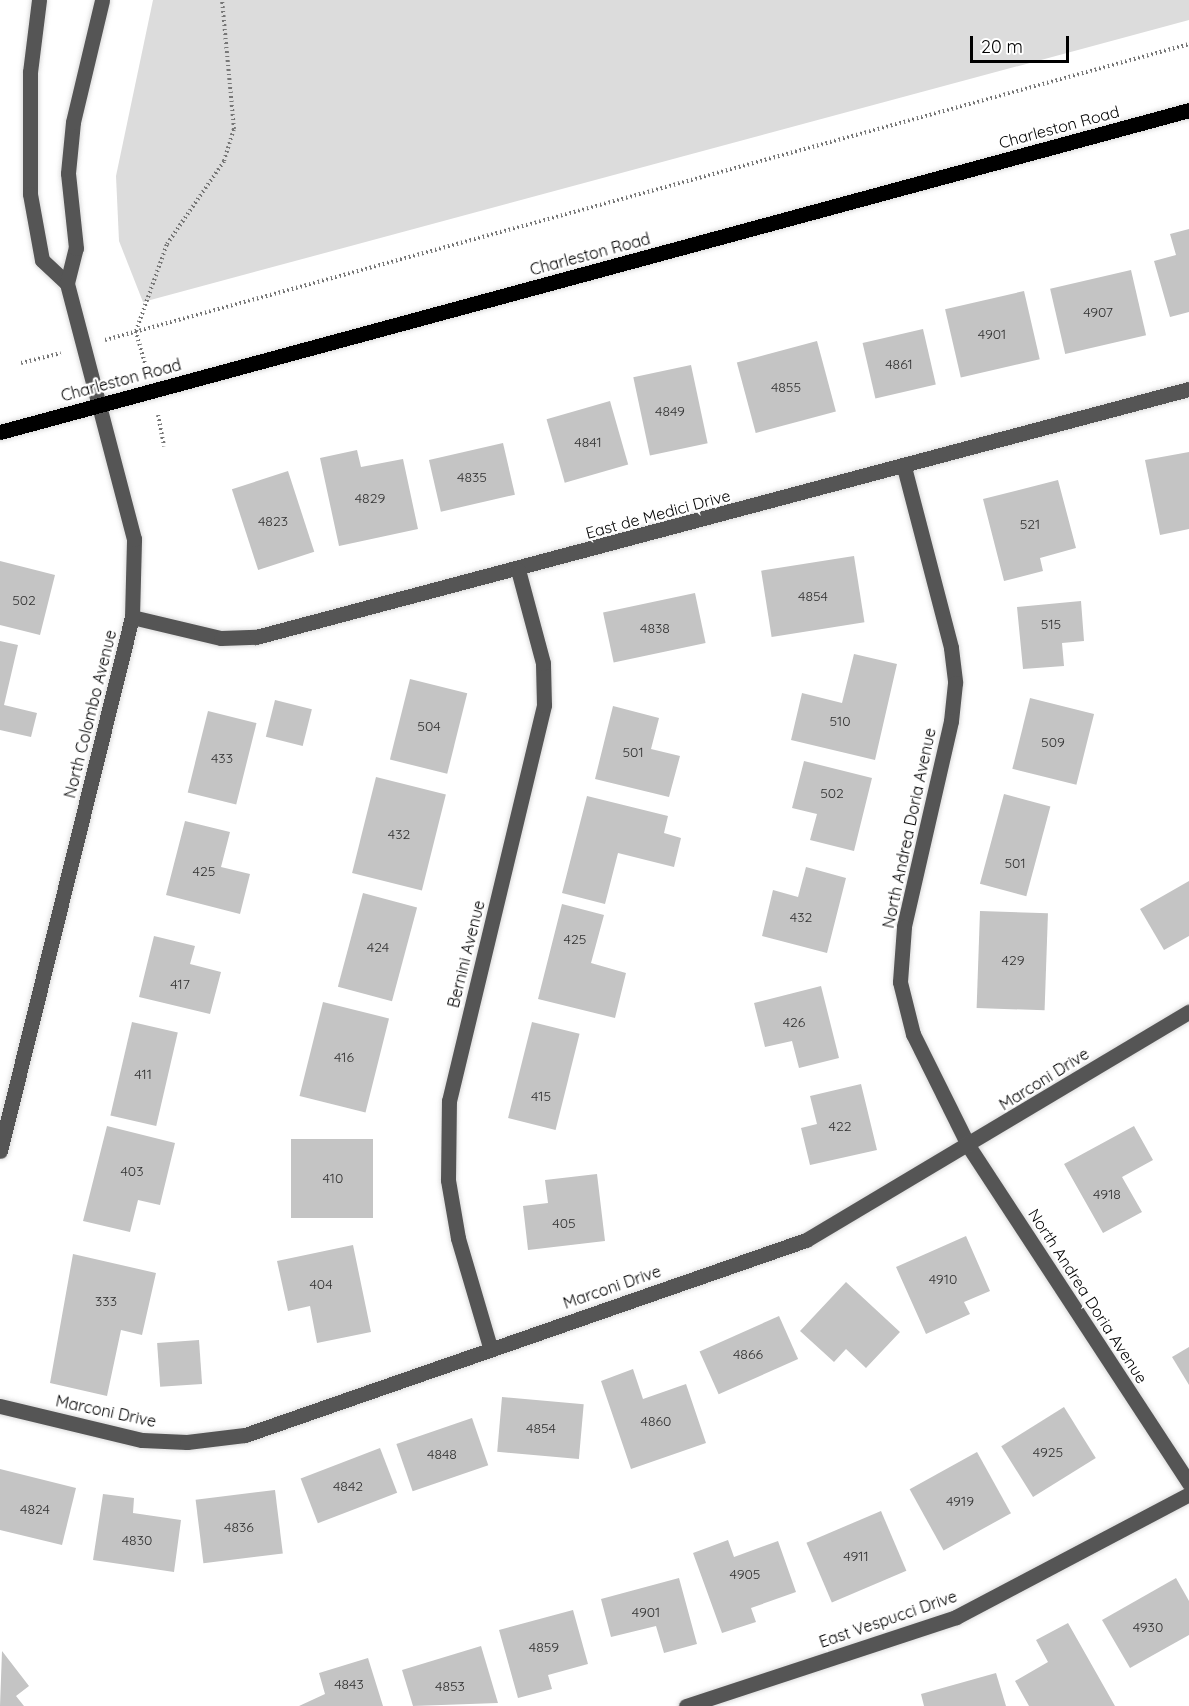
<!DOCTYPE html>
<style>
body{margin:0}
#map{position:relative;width:1189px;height:1706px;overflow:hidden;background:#fff;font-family:Quicksand,sans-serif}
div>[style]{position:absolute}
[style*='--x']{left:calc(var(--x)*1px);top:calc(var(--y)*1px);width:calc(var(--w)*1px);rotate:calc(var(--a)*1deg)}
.green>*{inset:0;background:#dcdcdc}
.building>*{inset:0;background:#c4c4c4;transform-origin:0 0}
.path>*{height:4px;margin-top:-2px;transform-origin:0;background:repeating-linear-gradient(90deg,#777 0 1.5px,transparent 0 4.5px)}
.roads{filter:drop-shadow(0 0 2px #dbdbdb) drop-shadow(0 0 2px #dbdbdb)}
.minor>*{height:15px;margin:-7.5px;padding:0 7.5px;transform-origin:7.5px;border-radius:7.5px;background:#555}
.major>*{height:15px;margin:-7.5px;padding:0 7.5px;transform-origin:7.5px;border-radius:7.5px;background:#000}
span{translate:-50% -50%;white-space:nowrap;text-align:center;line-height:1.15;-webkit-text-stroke:4.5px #fff;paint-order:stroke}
.number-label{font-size:14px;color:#313131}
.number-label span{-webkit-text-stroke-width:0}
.street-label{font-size:16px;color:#000}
.scale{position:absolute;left:970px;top:36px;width:99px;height:27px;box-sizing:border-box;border:3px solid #000;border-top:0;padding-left:8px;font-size:18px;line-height:21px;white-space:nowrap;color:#000;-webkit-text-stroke:4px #fff;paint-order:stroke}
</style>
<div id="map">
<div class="green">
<div style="clip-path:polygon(153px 0,1189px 0,1189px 20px,143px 302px,119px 241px,116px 176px)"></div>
</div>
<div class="building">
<div style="clip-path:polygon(1189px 229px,1189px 312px,1170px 317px,1154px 261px,1176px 255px,1170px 234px)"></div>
<div style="left:1131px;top:270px;width:67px;height:83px;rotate:77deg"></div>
<div style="left:1024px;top:291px;width:70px;height:81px;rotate:77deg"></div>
<div style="left:923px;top:329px;width:57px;height:62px;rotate:77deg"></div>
<div style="left:817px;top:341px;width:73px;height:83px;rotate:75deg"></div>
<div style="left:691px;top:365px;width:80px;height:59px;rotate:78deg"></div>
<div style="left:610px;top:401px;width:66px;height:66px;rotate:74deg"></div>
<div style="left:503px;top:443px;width:53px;height:76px;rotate:77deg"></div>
<div style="clip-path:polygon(357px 450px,361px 467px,403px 459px,418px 529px,339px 546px,320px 458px)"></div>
<div style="clip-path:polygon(1189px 452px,1189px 529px,1160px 535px,1145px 460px)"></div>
<div style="left:288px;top:471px;width:85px;height:59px;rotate:72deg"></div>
<div style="clip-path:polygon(1058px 480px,1076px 548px,1040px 558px,1043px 571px,1004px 581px,983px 499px)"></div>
<div style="left:854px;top:556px;width:67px;height:94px;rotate:81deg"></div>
<div style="clip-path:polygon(0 561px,55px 575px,40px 635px,0 625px)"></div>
<div style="left:695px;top:593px;width:51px;height:94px;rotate:78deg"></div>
<div style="clip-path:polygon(1081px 601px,1084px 641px,1062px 643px,1064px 666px,1023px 669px,1017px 607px)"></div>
<div style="clip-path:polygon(0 641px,18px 645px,4px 705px,37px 713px,31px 737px,0 730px)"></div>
<div style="clip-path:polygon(854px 654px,897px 664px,875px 760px,791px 740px,802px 693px,842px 703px)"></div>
<div style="left:410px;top:679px;width:59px;height:83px;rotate:14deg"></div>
<div style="left:1030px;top:698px;width:66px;height:73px;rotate:14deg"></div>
<div style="left:275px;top:700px;width:38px;height:38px;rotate:14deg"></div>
<div style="clip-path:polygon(613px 706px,659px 718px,651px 749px,680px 756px,669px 797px,595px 779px)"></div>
<div style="left:208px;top:711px;width:50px;height:84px;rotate:14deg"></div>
<div style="clip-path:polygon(804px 761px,872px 778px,854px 851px,810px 840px,817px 814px,792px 808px)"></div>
<div style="left:376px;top:777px;width:72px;height:99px;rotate:14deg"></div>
<div style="left:1004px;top:794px;width:48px;height:93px;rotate:15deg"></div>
<div style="clip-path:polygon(587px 796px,668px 816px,664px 833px,681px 838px,674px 867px,618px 853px,605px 904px,562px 893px)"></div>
<div style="clip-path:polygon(185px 821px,230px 832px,221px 867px,250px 874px,240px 914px,166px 895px)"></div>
<div style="clip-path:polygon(806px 867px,846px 878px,827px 953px,762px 936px,773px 890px,798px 897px)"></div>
<div style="clip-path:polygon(1189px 881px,1189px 936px,1164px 950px,1140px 909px)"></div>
<div style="left:363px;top:893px;width:56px;height:97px;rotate:15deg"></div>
<div style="clip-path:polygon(562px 904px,604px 915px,591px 963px,626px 973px,615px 1018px,538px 999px)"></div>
<div style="left:980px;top:911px;width:68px;height:97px;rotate:2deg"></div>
<div style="clip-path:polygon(154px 936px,195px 946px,190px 964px,221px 972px,210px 1014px,139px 997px)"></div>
<div style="clip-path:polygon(821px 986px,839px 1058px,799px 1068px,792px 1041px,765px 1047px,754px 1003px)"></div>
<div style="left:323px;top:1002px;width:68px;height:97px;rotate:14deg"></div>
<div style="left:132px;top:1022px;width:47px;height:96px;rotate:13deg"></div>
<div style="left:532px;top:1022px;width:49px;height:99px;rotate:14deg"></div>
<div style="clip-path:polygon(861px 1084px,877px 1150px,810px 1165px,801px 1128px,817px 1124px,810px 1096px)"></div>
<div style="clip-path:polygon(107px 1126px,175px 1143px,160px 1205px,138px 1200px,130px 1232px,83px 1221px)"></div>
<div style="clip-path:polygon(1134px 1126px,1153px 1160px,1122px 1177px,1142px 1212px,1103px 1233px,1064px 1164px)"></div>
<div style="left:291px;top:1139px;width:82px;height:79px"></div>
<div style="clip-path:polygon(597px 1174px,605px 1241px,528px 1250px,523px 1206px,548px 1203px,545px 1180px)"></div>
<div style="clip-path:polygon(966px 1236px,990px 1291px,964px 1302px,970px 1314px,926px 1334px,896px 1267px)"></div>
<div style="clip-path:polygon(353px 1245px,371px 1332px,317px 1343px,310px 1306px,288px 1311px,277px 1261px)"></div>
<div style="clip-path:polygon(73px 1254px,156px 1273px,142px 1335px,121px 1330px,107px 1396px,50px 1383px)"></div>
<div style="clip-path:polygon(846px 1282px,900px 1332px,866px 1368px,846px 1349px,834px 1362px,800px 1331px)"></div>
<div style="left:779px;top:1316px;width:47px;height:87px;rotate:66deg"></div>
<div style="left:199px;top:1340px;width:44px;height:42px;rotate:86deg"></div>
<div style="clip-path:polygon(1189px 1347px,1189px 1385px,1172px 1357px)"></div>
<div style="clip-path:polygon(633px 1369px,643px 1399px,686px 1384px,706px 1443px,631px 1469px,601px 1381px)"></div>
<div style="left:502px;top:1397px;width:82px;height:55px;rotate:5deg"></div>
<div style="left:1064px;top:1407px;width:60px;height:74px;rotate:58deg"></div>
<div style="left:472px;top:1418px;width:50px;height:80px;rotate:71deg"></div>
<div style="left:380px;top:1448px;width:48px;height:85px;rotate:69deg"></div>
<div style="left:977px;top:1452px;width:70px;height:77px;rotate:61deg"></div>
<div style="clip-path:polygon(0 1469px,76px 1488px,62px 1545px,0 1530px)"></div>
<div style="left:275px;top:1490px;width:64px;height:80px;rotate:83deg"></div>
<div style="clip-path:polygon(103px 1494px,134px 1498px,133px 1513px,181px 1520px,174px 1572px,93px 1560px)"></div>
<div style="left:881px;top:1511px;width:65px;height:81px;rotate:67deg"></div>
<div style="clip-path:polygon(728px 1540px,734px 1557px,778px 1541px,796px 1592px,751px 1608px,756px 1622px,722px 1633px,693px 1553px)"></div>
<div style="clip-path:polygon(679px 1578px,697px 1644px,664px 1653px,656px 1626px,611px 1637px,601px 1599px)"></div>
<div style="clip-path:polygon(1176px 1578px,1189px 1601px,1189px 1635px,1130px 1668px,1102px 1620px)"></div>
<div style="clip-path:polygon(573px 1610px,588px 1664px,548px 1675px,552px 1689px,518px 1698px,499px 1630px)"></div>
<div style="clip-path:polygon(1068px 1623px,1115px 1706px,1029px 1706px,1015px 1681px,1048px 1662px,1036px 1640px)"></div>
<div style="clip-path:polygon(481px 1646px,498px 1703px,413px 1706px,402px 1670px)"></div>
<div style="clip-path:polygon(2px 1651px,29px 1686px,16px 1696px,24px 1706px,0 1706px)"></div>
<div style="clip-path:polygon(368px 1658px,383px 1706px,299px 1706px,325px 1694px,319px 1673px)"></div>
<div style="clip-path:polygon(996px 1673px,1006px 1706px,924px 1706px,921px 1694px)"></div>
</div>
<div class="path">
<div style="--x:105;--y:340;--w:1124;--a:-15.27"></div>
<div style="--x:21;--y:363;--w:41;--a:-14"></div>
<div style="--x:146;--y:367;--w:37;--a:-106"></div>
<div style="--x:136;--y:331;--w:92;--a:-70.4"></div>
<div style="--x:167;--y:244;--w:101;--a:-55.5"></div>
<div style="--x:224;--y:161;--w:34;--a:-73"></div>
<div style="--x:234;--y:129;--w:130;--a:-95.3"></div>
<div style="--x:158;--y:415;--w:32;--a:79"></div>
</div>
<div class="roads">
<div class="minor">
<div style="--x:39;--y:0;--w:73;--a:97.1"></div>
<div style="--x:30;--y:72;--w:122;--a:90"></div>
<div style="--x:30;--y:194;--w:67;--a:79.7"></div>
<div style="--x:42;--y:260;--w:34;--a:43"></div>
<div style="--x:904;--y:467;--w:187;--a:75.4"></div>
<div style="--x:951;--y:648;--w:35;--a:83"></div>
<div style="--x:955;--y:683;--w:38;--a:96"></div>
<div style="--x:951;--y:721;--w:211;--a:102.9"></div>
<div style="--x:904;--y:927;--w:55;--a:94.2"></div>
<div style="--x:900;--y:982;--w:54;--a:76"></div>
<div style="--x:913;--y:1034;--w:126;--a:63.6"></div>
<div style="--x:969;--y:1147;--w:402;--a:56.8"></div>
<div style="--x:132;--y:617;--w:91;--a:13.3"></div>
<div style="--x:221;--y:638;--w:35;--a:-2"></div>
<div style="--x:256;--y:637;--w:965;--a:-14.89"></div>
<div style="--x:0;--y:1151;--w:550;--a:-76.12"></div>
<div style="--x:132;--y:617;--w:78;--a:-88.5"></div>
<div style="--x:134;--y:539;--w:265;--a:-104.7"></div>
<div style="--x:67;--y:283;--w:36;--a:-76"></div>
<div style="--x:76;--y:248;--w:75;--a:-96.1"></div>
<div style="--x:68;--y:173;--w:51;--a:-84.4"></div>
<div style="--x:73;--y:122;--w:125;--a:-76.6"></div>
<div style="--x:490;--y:1347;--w:114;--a:-106.4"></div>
<div style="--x:458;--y:1238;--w:59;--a:-99.8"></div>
<div style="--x:448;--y:1180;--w:79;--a:-89.3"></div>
<div style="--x:449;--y:1101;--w:407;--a:-76.5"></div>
<div style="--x:544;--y:705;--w:42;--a:-91.4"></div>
<div style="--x:543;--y:663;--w:96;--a:-105"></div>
<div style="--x:0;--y:1406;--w:146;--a:13.5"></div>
<div style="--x:142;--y:1440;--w:45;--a:2.5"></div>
<div style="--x:187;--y:1442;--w:58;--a:-6.9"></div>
<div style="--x:245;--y:1435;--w:594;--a:-19.17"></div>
<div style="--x:806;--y:1240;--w:446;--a:-30.8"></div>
<div style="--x:686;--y:1706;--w:284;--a:-18.2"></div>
<div style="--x:956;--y:1617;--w:263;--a:-27.8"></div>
</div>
<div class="major">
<div style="--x:0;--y:432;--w:1232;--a:-15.15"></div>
</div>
</div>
<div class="number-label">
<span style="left:1098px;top:312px">4907</span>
<span style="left:992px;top:334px">4901</span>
<span style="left:899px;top:364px">4861</span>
<span style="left:786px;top:387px">4855</span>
<span style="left:670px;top:411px">4849</span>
<span style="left:588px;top:442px">4841</span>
<span style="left:472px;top:477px">4835</span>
<span style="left:370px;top:498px">4829</span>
<span style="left:273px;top:521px">4823</span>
<span style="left:1030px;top:524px">521</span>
<span style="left:813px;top:596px">4854</span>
<span style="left:24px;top:600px">502</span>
<span style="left:1051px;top:624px">515</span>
<span style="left:655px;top:628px">4838</span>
<span style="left:840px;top:721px">510</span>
<span style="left:429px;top:726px">504</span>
<span style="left:1053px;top:742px">509</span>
<span style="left:633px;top:752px">501</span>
<span style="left:222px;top:758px">433</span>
<span style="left:832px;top:793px">502</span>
<span style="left:399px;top:834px">432</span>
<span style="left:1015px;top:863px">501</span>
<span style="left:204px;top:871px">425</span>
<span style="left:801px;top:917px">432</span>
<span style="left:575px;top:939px">425</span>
<span style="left:378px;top:947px">424</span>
<span style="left:1013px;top:960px">429</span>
<span style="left:180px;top:984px">417</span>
<span style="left:794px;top:1022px">426</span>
<span style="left:344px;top:1057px">416</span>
<span style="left:143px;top:1074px">411</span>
<span style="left:541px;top:1096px">415</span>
<span style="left:840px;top:1126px">422</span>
<span style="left:132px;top:1171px">403</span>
<span style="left:333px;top:1178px">410</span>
<span style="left:1107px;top:1194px">4918</span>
<span style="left:564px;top:1223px">405</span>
<span style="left:943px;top:1279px">4910</span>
<span style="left:321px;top:1284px">404</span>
<span style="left:106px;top:1301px">333</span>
<span style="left:748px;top:1354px">4866</span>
<span style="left:656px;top:1421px">4860</span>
<span style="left:541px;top:1428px">4854</span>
<span style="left:1048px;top:1452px">4925</span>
<span style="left:442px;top:1454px">4848</span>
<span style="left:348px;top:1486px">4842</span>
<span style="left:960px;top:1501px">4919</span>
<span style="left:35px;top:1509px">4824</span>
<span style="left:239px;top:1527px">4836</span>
<span style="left:137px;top:1540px">4830</span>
<span style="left:856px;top:1556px">4911</span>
<span style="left:745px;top:1574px">4905</span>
<span style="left:646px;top:1612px">4901</span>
<span style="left:1148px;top:1627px">4930</span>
<span style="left:544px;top:1647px">4859</span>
<span style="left:349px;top:1684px">4843</span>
<span style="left:450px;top:1686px">4853</span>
</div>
<div class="street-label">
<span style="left:1059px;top:127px;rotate:-15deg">Charleston Road</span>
<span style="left:590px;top:254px;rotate:-15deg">Charleston Road</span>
<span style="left:121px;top:380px;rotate:-15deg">Charleston Road</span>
<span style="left:658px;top:514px;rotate:-15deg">East de Medici Drive</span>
<span style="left:90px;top:714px;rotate:-76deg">North Colombo Avenue</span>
<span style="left:909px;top:828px;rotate:-78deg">North Andrea Doria Avenue</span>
<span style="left:466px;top:954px;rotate:-76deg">Bernini Avenue</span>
<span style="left:1044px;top:1079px;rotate:-32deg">Marconi Drive</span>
<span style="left:612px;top:1287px;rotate:-19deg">Marconi Drive</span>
<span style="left:1088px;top:1296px;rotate:57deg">North Andrea Doria Avenue</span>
<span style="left:106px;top:1411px;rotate:12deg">Marconi Drive</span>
<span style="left:888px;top:1619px;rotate:-19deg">East Vespucci Drive</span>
</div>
<div class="scale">20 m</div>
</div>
